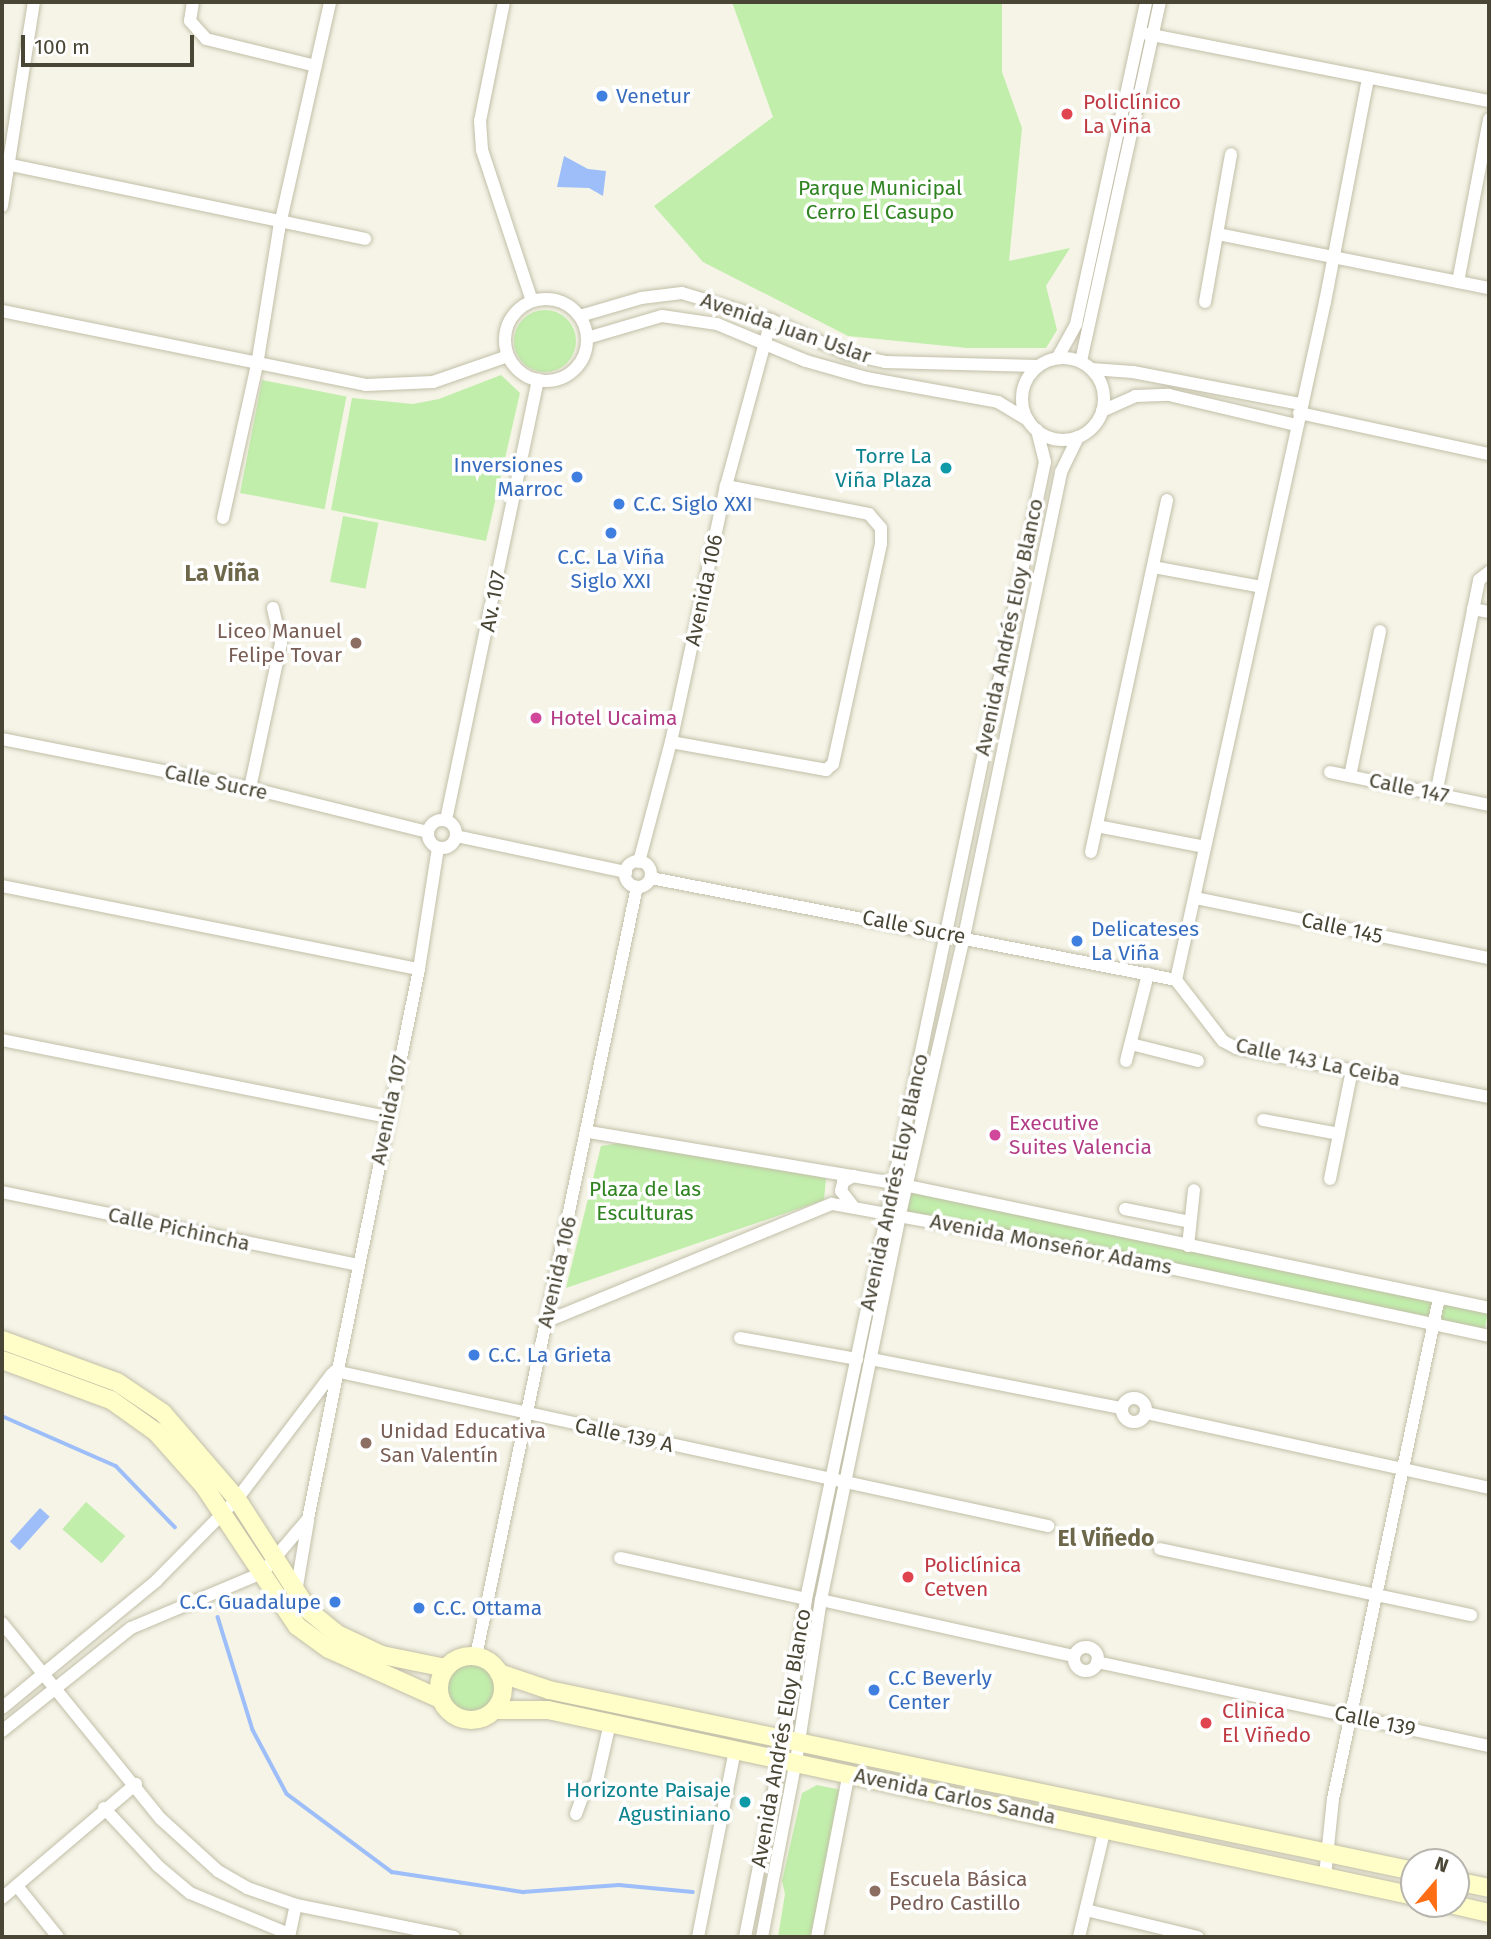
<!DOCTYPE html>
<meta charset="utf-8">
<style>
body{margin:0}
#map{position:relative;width:1491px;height:1939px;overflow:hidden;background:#f5f4e7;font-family:"Fira Sans",sans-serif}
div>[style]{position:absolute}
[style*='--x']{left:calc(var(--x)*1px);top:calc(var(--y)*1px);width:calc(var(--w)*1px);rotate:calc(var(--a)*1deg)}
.green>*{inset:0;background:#c1eeab;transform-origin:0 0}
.round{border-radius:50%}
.water>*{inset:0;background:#9dbef9;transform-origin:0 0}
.stream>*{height:3.5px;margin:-1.75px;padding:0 1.75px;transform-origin:1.75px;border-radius:1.75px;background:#9dbef9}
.roads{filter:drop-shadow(0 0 2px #c2bfa8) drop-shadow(0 0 2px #c2bfa8)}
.street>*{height:12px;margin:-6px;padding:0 6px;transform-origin:6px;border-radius:6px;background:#fff}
.street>.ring{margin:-6px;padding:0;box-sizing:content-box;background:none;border:12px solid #fff;border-radius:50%}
.secondary>*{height:18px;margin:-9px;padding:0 9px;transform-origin:9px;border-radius:9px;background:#fffec8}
.secondary>.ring{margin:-9px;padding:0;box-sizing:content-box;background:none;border:18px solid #fffec8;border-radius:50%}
.dots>*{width:19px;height:19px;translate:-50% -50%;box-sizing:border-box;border:4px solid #fff;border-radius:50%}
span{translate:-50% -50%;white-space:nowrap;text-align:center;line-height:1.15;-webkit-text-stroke:7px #fff;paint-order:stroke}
.shop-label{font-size:21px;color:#366cbe}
.left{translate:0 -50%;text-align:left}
.right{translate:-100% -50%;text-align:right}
.health-label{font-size:21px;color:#be3a42}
.park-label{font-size:21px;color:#2f8321}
.street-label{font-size:21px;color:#4a4635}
.culture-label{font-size:21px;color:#0d838f}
.education-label{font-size:21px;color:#785e54}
.hotel-label{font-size:21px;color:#b23c85}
.neighbourhood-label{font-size:23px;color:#6e684b;font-weight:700}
.frame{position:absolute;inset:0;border:4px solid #4a4635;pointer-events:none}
.north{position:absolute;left:1400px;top:1848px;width:70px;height:70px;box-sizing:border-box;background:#fff;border:2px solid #b7b5ae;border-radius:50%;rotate:20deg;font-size:19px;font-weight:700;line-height:28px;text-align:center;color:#4a4635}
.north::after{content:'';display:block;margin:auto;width:24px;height:32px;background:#ff6e15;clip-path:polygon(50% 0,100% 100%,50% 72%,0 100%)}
.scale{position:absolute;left:21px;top:35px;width:173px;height:32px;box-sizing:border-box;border:4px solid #4a4635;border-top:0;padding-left:9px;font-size:21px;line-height:24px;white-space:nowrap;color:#4a4635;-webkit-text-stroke:5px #fff;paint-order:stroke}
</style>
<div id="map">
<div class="green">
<div style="clip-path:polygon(732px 2px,1002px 2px,1002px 72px,1022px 128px,1009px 261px,1070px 248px,1046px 286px,1057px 330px,1046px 348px,967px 348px,848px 336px,703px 262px,654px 206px,773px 117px)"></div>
<div class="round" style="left:514px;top:310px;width:62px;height:62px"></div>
<div style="clip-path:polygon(501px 375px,520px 393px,486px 541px,331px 510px,352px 398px,413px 404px,439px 399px)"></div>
<div style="left:262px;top:380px;width:86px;height:115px;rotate:11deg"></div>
<div style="left:343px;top:516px;width:36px;height:67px;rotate:11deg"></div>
<div style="clip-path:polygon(620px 1143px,826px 1178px,824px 1200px,566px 1288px,601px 1146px)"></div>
<div style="left:907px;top:1185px;width:595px;height:30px;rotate:12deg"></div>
<div style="left:86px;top:1502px;width:52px;height:36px;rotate:41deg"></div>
<div class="round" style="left:443px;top:1660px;width:56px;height:56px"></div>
<div style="clip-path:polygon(817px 1785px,841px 1790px,811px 1937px,778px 1937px,785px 1894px,782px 1881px,802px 1793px)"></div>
</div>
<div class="water">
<div style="clip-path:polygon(564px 156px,588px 169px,606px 171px,603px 196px,589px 188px,557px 187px)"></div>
<div style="left:40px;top:1508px;width:13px;height:45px;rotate:42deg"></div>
</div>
<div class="stream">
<div style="--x:2;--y:1416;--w:124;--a:23.7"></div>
<div style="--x:116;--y:1466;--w:85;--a:46"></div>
<div style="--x:218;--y:1617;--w:118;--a:72.8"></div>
<div style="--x:253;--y:1730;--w:72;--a:62"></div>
<div style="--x:287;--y:1794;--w:131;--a:36.6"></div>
<div style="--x:392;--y:1872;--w:133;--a:8.7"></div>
<div style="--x:523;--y:1892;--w:96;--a:-4.2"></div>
<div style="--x:619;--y:1885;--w:74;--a:5.4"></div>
</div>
<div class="roads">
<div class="street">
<div style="--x:193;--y:2;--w:19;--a:99"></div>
<div style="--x:190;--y:21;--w:24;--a:48"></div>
<div style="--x:206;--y:39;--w:113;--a:13.8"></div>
<div style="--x:504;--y:2;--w:121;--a:101.4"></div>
<div style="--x:480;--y:121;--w:29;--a:86"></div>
<div style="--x:482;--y:150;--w:159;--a:71.7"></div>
<div style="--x:1147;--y:34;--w:349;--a:11.1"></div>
<div style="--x:2;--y:163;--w:371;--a:11.8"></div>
<div style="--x:2;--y:206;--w:206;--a:-81.1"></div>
<div style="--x:1218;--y:234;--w:276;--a:11.3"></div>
<div style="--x:1458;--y:282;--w:166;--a:-79.2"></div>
<div class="ring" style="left:505px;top:299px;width:70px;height:70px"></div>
<div style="--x:1205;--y:302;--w:150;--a:-80"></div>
<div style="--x:2;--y:311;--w:371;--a:11.5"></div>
<div style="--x:366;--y:385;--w:67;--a:-2.6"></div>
<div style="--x:433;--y:382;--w:79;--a:-19.1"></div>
<div style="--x:580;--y:316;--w:64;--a:-16.4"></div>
<div style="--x:641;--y:298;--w:41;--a:-7"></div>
<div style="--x:682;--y:293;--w:93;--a:16.9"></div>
<div style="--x:771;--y:320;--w:84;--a:23.8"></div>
<div style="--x:848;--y:354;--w:38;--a:12"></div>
<div style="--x:885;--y:362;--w:152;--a:1.5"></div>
<div style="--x:587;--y:338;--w:78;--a:-16.3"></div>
<div style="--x:662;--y:316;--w:56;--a:8.3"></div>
<div style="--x:717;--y:324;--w:96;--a:22.6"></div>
<div style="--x:806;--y:361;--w:62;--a:15.8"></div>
<div style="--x:866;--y:378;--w:134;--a:10.3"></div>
<div style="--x:998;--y:402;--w:35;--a:31"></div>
<div style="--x:1058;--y:357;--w:38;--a:-61"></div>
<div style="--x:1076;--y:324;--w:330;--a:-77.7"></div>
<div class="ring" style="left:1022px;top:358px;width:70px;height:70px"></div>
<div style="--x:1081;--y:361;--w:368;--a:-77.6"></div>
<div style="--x:1091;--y:369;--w:42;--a:4.1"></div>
<div style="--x:1133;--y:372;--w:171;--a:10.8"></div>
<div style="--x:1102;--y:411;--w:36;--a:-24"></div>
<div style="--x:1135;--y:396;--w:34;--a:-2"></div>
<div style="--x:1169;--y:395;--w:130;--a:13.3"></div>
<div style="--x:1299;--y:413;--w:194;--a:12.2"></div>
<div style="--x:223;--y:518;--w:157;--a:-77.5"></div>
<div style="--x:257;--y:365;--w:138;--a:-80.8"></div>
<div style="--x:279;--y:229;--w:233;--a:-77.3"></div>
<div style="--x:1153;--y:567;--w:111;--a:10.4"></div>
<div style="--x:1473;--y:609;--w:16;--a:11"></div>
<div style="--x:2;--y:739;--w:253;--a:11.2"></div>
<div style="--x:250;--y:788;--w:183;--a:13.9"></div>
<div style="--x:671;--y:742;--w:158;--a:10.2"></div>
<div style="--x:826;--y:770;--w:9;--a:-41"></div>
<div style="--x:833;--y:764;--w:226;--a:-77.7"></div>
<div style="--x:881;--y:543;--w:15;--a:-90"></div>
<div style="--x:881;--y:528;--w:18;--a:-131"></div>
<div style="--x:869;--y:514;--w:146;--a:-168.9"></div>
<div style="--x:1330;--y:772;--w:162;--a:11.7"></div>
<div style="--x:1350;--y:776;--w:148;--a:-78.3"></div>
<div style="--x:250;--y:788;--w:148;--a:-77.9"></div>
<div style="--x:281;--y:643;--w:36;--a:-103"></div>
<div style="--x:1436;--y:794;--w:218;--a:-78.6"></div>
<div style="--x:1479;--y:580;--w:13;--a:-39"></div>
<div class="ring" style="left:428px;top:820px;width:16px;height:16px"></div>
<div style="--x:446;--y:820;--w:450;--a:-78.2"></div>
<div style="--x:1097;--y:826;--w:110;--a:11"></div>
<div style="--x:456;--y:836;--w:174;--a:12"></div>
<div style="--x:1091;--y:852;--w:360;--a:-77.8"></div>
<div class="ring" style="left:625px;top:861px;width:14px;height:14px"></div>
<div style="--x:639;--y:862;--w:124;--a:-75.1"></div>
<div style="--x:671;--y:742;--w:262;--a:-77.9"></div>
<div style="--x:726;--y:486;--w:172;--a:-74.8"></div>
<div style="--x:651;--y:878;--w:535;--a:10.99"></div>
<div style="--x:2;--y:886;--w:425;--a:11.3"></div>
<div style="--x:1196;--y:898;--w:299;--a:11.6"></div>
<div style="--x:1176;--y:980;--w:694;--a:-77.61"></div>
<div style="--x:1325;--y:302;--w:228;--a:-79.1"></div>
<div style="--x:1176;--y:980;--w:77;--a:52.4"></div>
<div style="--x:1223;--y:1041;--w:15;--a:28"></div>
<div style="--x:1236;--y:1048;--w:258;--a:11"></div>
<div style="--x:2;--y:1040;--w:394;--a:11.3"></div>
<div style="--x:1131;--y:1044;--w:69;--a:14.2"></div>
<div style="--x:1126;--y:1061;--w:90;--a:-75.8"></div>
<div style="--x:1263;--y:1120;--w:77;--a:10.4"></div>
<div style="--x:589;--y:1132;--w:309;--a:9.5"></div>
<div style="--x:894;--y:1183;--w:608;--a:11.86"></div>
<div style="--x:1330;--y:1179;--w:111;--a:-78.6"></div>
<div style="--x:2;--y:1192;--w:362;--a:11.6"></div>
<div style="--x:852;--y:1205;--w:18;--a:-128"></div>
<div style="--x:841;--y:1191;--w:9;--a:-77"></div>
<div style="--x:843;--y:1182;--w:12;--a:-31"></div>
<div style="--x:1125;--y:1209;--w:66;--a:11.3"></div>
<div style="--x:1188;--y:1246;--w:56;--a:-83.9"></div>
<div style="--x:545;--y:1322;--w:310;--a:-22.4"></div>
<div style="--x:832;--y:1204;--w:252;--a:10.3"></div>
<div style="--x:1080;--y:1249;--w:418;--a:12"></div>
<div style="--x:740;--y:1338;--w:119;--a:10.2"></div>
<div style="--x:871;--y:1359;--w:255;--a:11.1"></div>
<div style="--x:335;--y:1371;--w:730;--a:12.26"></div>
<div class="ring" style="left:1122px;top:1398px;width:12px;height:12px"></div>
<div style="--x:1146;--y:1413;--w:351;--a:12.3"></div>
<div style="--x:1160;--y:1549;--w:318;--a:12"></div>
<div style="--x:620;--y:1558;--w:190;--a:12.4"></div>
<div style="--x:296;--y:1592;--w:72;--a:-80.4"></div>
<div style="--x:821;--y:1600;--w:259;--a:12.5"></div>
<div style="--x:2;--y:1623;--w:252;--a:51"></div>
<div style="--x:161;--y:1819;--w:77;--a:42.4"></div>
<div style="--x:218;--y:1871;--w:34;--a:30"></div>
<div style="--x:247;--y:1888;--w:52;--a:19.1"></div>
<div style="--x:296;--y:1905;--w:161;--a:11.4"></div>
<div class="ring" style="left:1074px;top:1647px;width:12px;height:12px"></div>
<div style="--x:476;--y:1656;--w:786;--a:-78.18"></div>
<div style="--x:1097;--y:1662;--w:401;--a:12.1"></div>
<div style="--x:2;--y:1708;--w:200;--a:-39.5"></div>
<div style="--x:156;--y:1581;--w:115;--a:-45.4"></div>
<div style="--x:237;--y:1499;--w:157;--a:-52.8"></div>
<div style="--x:2;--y:1731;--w:165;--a:-38.6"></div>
<div style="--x:131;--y:1628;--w:142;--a:-22.8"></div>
<div style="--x:262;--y:1573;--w:71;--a:-49.6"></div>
<div style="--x:308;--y:1519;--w:561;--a:-78.59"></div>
<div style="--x:419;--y:969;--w:122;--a:-81.1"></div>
<div style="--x:104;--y:1808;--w:79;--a:47"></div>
<div style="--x:158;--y:1866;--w:42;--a:40.2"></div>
<div style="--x:190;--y:1893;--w:107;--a:22.5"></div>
<div style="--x:576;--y:1814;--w:23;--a:-70"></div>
<div style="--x:584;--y:1792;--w:14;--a:-30"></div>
<div style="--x:596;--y:1785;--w:64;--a:-77.3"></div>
<div style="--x:1325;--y:1876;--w:77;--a:-84.1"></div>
<div style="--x:1333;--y:1799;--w:512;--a:-78.05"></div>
<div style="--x:17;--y:1886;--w:65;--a:51.2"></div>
<div style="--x:2;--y:1898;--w:176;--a:-40.4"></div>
<div style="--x:1086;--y:1910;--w:115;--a:13.6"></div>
<div style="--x:289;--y:1937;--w:33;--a:-78"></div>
<div style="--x:698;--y:1937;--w:191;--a:-78.8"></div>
<div style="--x:745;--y:1937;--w:201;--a:-78.8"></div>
<div style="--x:784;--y:1740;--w:143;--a:-81.1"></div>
<div style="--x:806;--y:1599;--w:1162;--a:-78.13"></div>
<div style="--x:1045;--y:462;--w:33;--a:-104"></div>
<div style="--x:762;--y:1937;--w:179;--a:-79.1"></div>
<div style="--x:796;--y:1761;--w:163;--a:-81.2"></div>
<div style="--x:821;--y:1600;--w:394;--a:-78.4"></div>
<div style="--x:900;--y:1214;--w:284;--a:-77"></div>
<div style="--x:964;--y:937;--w:475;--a:-78.2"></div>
<div style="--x:1061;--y:472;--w:39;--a:-64"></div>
<div style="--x:817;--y:1937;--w:167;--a:-79"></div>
<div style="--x:1079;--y:1937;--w:112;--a:-76.6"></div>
</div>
<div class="secondary">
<div style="--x:2;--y:1340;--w:122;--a:20.1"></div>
<div style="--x:117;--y:1382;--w:55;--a:34"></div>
<div style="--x:163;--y:1413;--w:113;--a:49.3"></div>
<div style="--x:237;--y:1499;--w:133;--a:57.3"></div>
<div style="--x:309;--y:1611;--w:38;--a:39"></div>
<div style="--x:339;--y:1635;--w:47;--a:24.9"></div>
<div style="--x:382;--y:1655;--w:65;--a:11.5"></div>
<div style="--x:2;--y:1360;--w:116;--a:20.2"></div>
<div style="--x:111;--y:1400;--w:55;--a:35.4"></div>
<div style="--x:156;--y:1432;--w:72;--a:48.4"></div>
<div style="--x:204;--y:1486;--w:168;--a:56.4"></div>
<div style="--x:297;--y:1626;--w:39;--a:36"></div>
<div style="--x:329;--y:1649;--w:122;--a:24.2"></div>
<div class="ring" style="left:439px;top:1656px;width:46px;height:46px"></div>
<div style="--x:499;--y:1673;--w:53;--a:18.8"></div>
<div style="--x:549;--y:1690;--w:884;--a:11.82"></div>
<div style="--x:495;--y:1710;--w:53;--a:0"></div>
<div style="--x:548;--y:1710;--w:886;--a:12.12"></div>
<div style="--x:1456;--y:1881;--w:34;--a:12"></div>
<div style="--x:1450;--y:1904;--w:40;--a:13"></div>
</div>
</div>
<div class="dots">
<div style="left:602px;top:96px;background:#3f7fe0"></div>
<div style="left:1067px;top:114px;background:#e0444e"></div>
<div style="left:946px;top:468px;background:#0f9aa8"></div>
<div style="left:577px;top:477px;background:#3f7fe0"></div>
<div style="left:619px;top:504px;background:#3f7fe0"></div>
<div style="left:611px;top:533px;background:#3f7fe0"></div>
<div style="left:356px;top:643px;background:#8d6e63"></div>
<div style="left:536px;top:718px;background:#d1479c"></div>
<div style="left:1077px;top:941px;background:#3f7fe0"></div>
<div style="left:995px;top:1135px;background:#d1479c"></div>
<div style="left:474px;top:1355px;background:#3f7fe0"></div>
<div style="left:366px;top:1443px;background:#8d6e63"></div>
<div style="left:908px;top:1577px;background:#e0444e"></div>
<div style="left:335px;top:1602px;background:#3f7fe0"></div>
<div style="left:419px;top:1608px;background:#3f7fe0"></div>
<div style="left:874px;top:1690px;background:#3f7fe0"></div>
<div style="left:1206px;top:1723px;background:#e0444e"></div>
<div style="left:745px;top:1802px;background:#0f9aa8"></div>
<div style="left:875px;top:1891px;background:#8d6e63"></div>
</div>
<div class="shop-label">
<span class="left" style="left:616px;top:96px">Venetur</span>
<span class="right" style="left:563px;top:477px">Inversiones<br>Marroc</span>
<span class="left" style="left:633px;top:504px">C.C. Siglo XXI</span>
<span style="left:611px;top:569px">C.C. La Viña<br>Siglo XXI</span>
<span class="left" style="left:1091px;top:941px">Delicateses<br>La Viña</span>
<span class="left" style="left:488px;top:1355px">C.C. La Grieta</span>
<span class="right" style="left:321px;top:1602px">C.C. Guadalupe</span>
<span class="left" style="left:433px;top:1608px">C.C. Ottama</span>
<span class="left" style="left:888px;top:1690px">C.C Beverly<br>Center</span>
</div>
<div class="health-label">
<span class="left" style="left:1083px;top:114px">Policlínico<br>La Viña</span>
<span class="left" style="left:924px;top:1577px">Policlínica<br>Cetven</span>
<span class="left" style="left:1222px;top:1723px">Clinica<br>El Viñedo</span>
</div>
<div class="park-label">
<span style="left:880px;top:200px">Parque Municipal<br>Cerro El Casupo</span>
<span style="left:645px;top:1201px">Plaza de las<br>Esculturas</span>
</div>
<div class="street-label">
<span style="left:786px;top:328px;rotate:19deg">Avenida Juan Uslar</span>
<span style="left:704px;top:590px;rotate:-78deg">Avenida 106</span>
<span style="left:493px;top:601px;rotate:-79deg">Av. 107</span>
<span style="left:1009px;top:627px;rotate:-78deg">Avenida Andrés Eloy Blanco</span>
<span style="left:216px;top:782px;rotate:12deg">Calle Sucre</span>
<span style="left:1409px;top:788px;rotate:12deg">Calle 147</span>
<span style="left:914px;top:927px;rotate:11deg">Calle Sucre</span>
<span style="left:1342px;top:928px;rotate:12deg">Calle 145</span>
<span style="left:1318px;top:1062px;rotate:12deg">Calle 143 La Ceiba</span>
<span style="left:389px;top:1110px;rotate:-78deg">Avenida 107</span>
<span style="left:894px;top:1182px;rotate:-78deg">Avenida Andrés Eloy Blanco</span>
<span style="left:179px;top:1229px;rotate:12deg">Calle Pichincha</span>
<span style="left:1051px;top:1244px;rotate:11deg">Avenida Monseñor Adams</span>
<span style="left:557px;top:1272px;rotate:-77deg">Avenida 106</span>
<span style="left:624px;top:1435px;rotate:12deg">Calle 139 A</span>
<span style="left:1375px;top:1721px;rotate:12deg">Calle 139</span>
<span style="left:781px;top:1738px;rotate:-80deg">Avenida Andrés Eloy Blanco</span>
<span style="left:955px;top:1796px;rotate:12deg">Avenida Carlos Sanda</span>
</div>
<div class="culture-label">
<span class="right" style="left:932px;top:468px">Torre La<br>Viña Plaza</span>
<span class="right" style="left:731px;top:1802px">Horizonte Paisaje<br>Agustiniano</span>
</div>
<div class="education-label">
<span class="right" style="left:342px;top:643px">Liceo Manuel<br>Felipe Tovar</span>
<span class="left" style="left:380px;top:1443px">Unidad Educativa<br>San Valentín</span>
<span class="left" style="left:889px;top:1891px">Escuela Básica<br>Pedro Castillo</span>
</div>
<div class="hotel-label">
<span class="left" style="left:550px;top:718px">Hotel Ucaima</span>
<span class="left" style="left:1009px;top:1135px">Executive<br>Suites Valencia</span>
</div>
<div class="neighbourhood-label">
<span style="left:222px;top:573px">La Viña</span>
<span style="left:1106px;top:1538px">El Viñedo</span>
</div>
<div class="frame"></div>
<div class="north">N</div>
<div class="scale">100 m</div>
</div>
